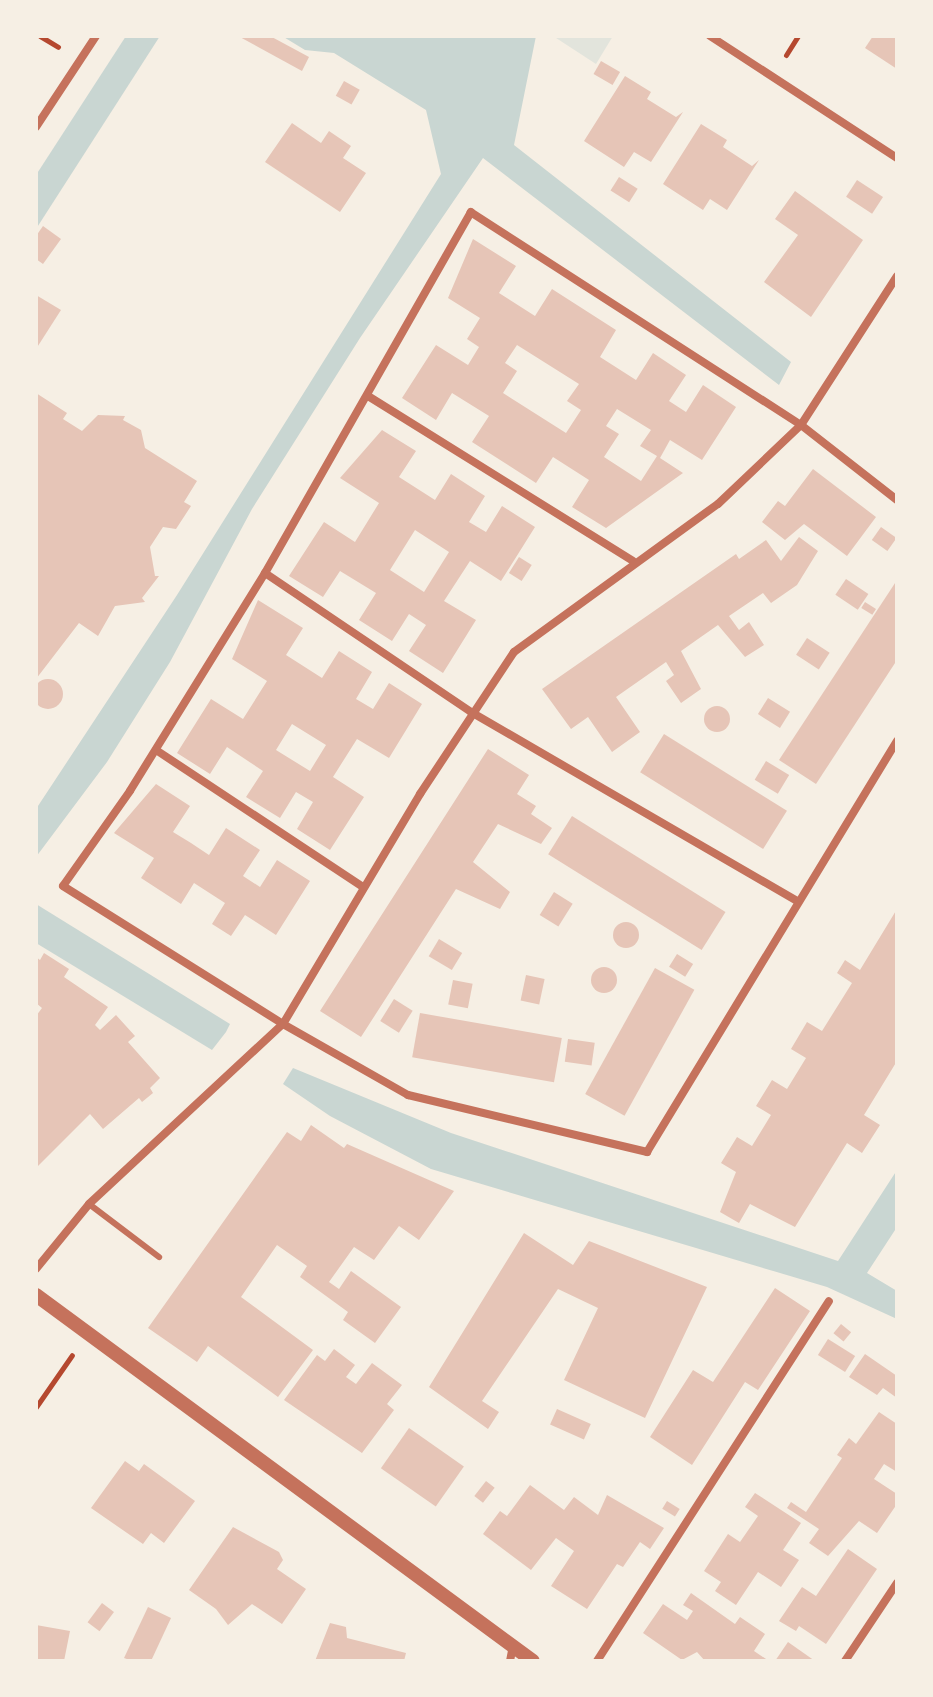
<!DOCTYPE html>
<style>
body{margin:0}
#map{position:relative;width:933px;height:1697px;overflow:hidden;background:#f6efe4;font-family:Cabin,sans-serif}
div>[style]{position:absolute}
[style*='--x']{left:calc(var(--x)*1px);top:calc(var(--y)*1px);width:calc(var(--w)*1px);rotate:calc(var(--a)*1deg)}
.green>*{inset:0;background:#e2e4dc}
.water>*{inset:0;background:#c9d6d2}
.building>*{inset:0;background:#e6c5b7;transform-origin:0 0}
.round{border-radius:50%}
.path>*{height:5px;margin:-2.5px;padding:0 2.5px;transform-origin:2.5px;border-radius:2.5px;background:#b5482f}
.service>*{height:6px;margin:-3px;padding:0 3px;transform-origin:3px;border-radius:3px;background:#c5725c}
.minor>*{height:8px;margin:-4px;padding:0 4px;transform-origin:4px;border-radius:4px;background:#c5725c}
.tertiary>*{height:14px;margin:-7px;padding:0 7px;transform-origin:7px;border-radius:7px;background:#c5725c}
span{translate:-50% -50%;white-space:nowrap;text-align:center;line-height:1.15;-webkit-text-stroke:8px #f6efe4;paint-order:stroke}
.frame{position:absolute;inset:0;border:38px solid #f6efe4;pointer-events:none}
</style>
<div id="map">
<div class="green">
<div style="clip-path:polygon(553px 36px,613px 36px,596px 64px)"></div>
</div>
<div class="water">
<div style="clip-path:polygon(126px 36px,160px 36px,36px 229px,36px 175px)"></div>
<div style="clip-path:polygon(282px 36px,536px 36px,514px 145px,791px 362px,779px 385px,483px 158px,360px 338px,252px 509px,170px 662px,107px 762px,36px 857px,36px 809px,177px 595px,441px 174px,426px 110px,334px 53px,305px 50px)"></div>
<div style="clip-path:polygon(36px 904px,230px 1024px,226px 1032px,212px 1050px,36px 943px)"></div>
<div style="clip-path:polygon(293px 1068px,451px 1133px,838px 1261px,897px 1170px,897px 1227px,867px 1273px,897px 1291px,897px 1319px,827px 1287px,431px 1169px,330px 1116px,283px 1084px)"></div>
</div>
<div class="building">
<div style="clip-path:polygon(238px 36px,270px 36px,309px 57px,302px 71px)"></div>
<div style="clip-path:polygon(873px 36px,897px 36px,897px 69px,865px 48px)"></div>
<div style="left:601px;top:61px;width:22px;height:15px;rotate:30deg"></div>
<div style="clip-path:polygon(625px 76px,651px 92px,647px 99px,676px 117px,683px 112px,651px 162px,634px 152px,624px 167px,584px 141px)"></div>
<div style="left:344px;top:81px;width:18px;height:17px;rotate:29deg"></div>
<div style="clip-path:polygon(292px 123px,321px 143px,329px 131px,351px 146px,343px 158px,366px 173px,340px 212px,265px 162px)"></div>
<div style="clip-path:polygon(701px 124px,727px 140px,723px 147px,752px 166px,759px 160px,727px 210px,710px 199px,703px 210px,663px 184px)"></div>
<div style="left:619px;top:177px;width:22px;height:16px;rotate:32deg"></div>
<div style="left:857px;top:180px;width:31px;height:20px;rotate:33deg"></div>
<div style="clip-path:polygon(795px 191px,863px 240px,811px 317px,764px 282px,798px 235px,775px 219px)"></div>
<div style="clip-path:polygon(43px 226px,61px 239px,43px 264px,36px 259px,36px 236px)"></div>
<div style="clip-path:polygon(evenodd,473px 239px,516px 266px,499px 293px,535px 316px,552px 289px,616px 330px,600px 357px,636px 380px,653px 353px,686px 375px,669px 401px,686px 412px,703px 385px,736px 407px,702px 460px,670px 440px,660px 458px,683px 473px,606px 528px,572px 507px,589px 480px,553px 457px,536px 483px,472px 442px,489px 416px,452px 393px,436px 420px,402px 398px,436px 345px,468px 365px,479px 347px,467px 339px,480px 318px,448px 298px,473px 239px,517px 345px,579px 384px,567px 401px,581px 410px,566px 433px,503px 393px,517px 371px,505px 363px,517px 345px,473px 239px,617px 409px,651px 430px,640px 446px,657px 456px,641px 481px,604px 457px,619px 434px,606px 426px,617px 409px)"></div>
<div style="clip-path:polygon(36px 295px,61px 310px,36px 349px)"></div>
<div style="clip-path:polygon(36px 393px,67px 413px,63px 419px,82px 431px,98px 415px,125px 416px,123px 420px,141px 430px,145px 448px,197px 481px,184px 502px,191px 506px,176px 529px,163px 527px,150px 547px,155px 576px,159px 576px,142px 598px,145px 602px,115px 606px,98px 636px,79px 623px,36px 679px)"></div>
<div style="clip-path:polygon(evenodd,382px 430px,416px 451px,399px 477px,435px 500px,451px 474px,485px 496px,469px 522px,486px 532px,502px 506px,535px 527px,501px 581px,470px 561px,444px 601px,476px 620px,443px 673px,409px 651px,426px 625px,409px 614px,392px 641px,359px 620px,376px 593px,340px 571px,323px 597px,289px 576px,324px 522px,355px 542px,379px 503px,340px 478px,382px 430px,415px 530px,449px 552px,424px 592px,390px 570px,415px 530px)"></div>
<div style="clip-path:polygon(813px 469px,876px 517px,847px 556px,804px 524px,785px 540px,762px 522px,778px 501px,785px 506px)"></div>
<div style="left:881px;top:527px;width:19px;height:16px;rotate:35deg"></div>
<div style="clip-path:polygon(799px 537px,818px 551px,797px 585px,771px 603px,763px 593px,729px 616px,739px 630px,749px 622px,764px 645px,745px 657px,718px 625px,698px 639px,681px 651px,701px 689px,681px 703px,666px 681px,674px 675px,666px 662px,616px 697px,640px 732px,612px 752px,588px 717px,571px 729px,542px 689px,736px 554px,739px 559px,766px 540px,781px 561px)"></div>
<div style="left:519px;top:557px;width:15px;height:19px;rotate:32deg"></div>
<div style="left:846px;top:579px;width:27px;height:19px;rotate:34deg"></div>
<div style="clip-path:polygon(897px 580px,897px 660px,816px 784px,779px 760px)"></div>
<div style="clip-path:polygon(evenodd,258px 600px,303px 628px,286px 655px,322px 678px,339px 651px,372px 672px,356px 699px,373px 709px,389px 683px,422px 704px,389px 758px,357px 739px,333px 777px,364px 797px,330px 850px,297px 829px,313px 802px,296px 792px,280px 818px,246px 797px,263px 771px,227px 747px,210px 774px,177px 753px,211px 699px,243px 719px,267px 681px,232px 659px,258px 600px,292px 724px,326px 745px,310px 771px,276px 750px,292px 724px)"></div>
<div style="left:865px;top:602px;width:13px;height:7px;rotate:32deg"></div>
<div style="left:807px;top:638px;width:27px;height:20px;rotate:33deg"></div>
<div class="round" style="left:33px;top:679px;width:30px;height:30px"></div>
<div style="left:768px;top:698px;width:26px;height:19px;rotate:32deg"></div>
<div class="round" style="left:704px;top:706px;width:26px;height:26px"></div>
<div style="left:664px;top:734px;width:145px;height:45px;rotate:32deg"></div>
<div style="clip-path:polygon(488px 749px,529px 775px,517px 794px,536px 806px,531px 814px,552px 828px,541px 844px,498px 824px,473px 862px,510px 892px,500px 909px,456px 889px,361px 1037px,320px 1011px)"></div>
<div style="left:766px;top:761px;width:27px;height:22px;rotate:31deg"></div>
<div style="clip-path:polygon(156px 784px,190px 806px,173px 832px,191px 843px,209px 855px,226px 828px,260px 850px,243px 876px,260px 887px,277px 860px,310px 881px,276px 935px,245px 915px,231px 936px,212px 924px,225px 903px,194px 883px,181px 904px,141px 878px,154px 858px,114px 833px)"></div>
<div style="left:572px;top:816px;width:181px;height:45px;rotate:32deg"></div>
<div style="left:554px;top:892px;width:22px;height:27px;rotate:32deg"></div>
<div style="clip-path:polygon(897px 909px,897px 1061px,864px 1115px,880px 1125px,862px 1153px,847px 1143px,795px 1227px,750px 1204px,739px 1223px,720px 1212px,736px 1172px,721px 1163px,737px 1137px,752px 1146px,771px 1115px,756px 1106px,772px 1080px,787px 1089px,806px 1058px,791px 1049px,807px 1022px,822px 1031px,852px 983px,837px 973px,845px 960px,860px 970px)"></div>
<div class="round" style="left:613px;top:922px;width:26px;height:26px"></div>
<div style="left:439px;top:939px;width:27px;height:20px;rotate:31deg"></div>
<div style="clip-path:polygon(44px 953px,69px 969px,64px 977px,108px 1007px,95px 1025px,100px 1030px,116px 1015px,135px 1036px,128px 1042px,160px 1078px,150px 1088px,153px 1093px,142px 1102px,139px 1098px,103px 1129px,90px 1114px,36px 1168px,36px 1016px,42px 1008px,36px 1003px,36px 957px,40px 960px)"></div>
<div style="left:677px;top:954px;width:19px;height:15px;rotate:32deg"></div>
<div class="round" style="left:591px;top:967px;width:26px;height:26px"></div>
<div style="left:655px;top:968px;width:45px;height:144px;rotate:29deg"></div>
<div style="left:526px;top:975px;width:19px;height:26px;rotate:12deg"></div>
<div style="left:453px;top:980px;width:20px;height:25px;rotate:11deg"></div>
<div style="left:394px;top:999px;width:22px;height:26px;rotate:32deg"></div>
<div style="left:420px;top:1013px;width:144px;height:45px;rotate:10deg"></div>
<div style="left:568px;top:1039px;width:27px;height:23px;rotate:8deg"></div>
<div style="clip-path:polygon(311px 1125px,344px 1148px,347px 1144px,454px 1191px,419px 1240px,399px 1226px,374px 1260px,354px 1247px,329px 1282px,339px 1289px,351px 1271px,401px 1307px,375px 1343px,343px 1320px,348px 1312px,300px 1277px,307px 1266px,277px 1245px,241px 1297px,313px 1350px,278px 1397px,208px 1346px,197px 1362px,148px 1328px,287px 1132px,301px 1141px)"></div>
<div style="clip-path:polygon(524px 1233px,573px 1265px,589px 1241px,707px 1287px,645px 1418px,564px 1380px,598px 1308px,558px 1289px,482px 1401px,499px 1412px,488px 1429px,429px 1387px)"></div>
<div style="clip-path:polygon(775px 1288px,810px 1311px,758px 1390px,745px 1382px,692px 1465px,650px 1437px,693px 1370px,713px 1382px)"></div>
<div style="left:841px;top:1324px;width:13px;height:12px;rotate:39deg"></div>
<div style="left:828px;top:1339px;width:32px;height:19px;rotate:32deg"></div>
<div style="clip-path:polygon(334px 1349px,355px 1365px,346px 1377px,356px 1384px,372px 1363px,402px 1385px,387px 1404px,394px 1410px,362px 1453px,284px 1400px,317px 1355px,325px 1361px)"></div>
<div style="clip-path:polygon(865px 1354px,897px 1376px,897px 1398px,883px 1388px,877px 1395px,849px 1377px)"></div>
<div style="left:557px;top:1409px;width:37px;height:17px;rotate:24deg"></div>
<div style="clip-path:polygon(879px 1412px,897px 1424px,897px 1472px,884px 1464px,874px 1479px,897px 1494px,897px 1504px,877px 1533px,859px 1521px,828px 1556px,809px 1543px,819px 1529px,787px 1508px,791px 1502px,806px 1512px,842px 1458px,837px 1455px,849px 1438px,856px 1444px)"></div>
<div style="left:409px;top:1428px;width:67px;height:49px;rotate:35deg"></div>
<div style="clip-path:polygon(125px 1461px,139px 1471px,144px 1464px,195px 1501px,164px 1543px,151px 1533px,143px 1544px,91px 1508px)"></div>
<div style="left:486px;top:1481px;width:11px;height:19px;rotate:38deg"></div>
<div style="clip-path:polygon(530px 1485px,564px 1510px,574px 1497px,598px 1515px,607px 1495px,664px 1528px,650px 1549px,640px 1542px,623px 1567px,617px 1564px,587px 1609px,551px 1586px,574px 1551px,556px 1538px,531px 1570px,483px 1534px,500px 1511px,507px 1516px)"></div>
<div style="clip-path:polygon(755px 1493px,801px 1523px,783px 1550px,799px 1560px,781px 1587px,758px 1572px,736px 1605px,715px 1591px,721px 1582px,704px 1571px,728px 1534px,740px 1542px,758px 1516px,745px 1507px)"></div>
<div style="left:667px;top:1501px;width:15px;height:9px;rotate:32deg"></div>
<div style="clip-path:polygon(233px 1527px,279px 1552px,283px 1560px,277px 1569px,306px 1589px,282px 1624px,252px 1604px,228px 1625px,216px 1609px,189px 1590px)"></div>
<div style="clip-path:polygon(848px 1549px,877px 1569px,826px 1644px,799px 1626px,796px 1631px,779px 1621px,802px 1587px,816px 1596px)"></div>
<div style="clip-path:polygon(691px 1593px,735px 1624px,740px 1617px,765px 1634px,754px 1651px,769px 1661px,705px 1661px,697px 1652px,682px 1660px,643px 1633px,663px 1604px,687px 1620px,693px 1611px,683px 1605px)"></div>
<div style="left:102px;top:1603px;width:15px;height:24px;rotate:37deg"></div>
<div style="clip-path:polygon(148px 1607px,171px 1618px,151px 1661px,132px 1661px,124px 1658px)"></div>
<div style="clip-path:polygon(330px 1623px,346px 1627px,347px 1638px,406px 1653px,404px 1661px,315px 1661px)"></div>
<div style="clip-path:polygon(36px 1625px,70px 1631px,64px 1661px,36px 1661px)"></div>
<div style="clip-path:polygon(788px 1642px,815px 1661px,775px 1661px)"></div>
</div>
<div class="path">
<div style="--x:40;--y:36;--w:21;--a:31"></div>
<div style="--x:786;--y:55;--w:22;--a:-58"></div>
<div style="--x:36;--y:1407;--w:63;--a:-55.3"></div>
</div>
<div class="service">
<div style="--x:89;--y:1204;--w:88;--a:37.1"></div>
</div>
<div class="minor">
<div style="--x:710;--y:36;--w:223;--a:33.1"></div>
<div style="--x:36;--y:127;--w:109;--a:-56.6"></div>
<div style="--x:368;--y:396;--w:312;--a:31.9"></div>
<div style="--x:897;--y:500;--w:122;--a:-142"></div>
<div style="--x:801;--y:425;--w:393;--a:-147.2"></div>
<div style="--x:471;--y:212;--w:416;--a:119.7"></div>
<div style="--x:265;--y:573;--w:256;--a:121.8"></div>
<div style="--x:130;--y:791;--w:116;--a:125.2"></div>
<div style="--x:63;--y:886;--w:260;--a:32.1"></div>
<div style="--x:283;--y:1024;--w:144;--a:29.6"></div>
<div style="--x:408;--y:1095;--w:246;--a:13.4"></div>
<div style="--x:647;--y:1152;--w:481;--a:-58.7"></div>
<div style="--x:265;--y:573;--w:249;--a:34"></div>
<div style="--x:471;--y:712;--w:377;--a:30.1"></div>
<div style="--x:156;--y:750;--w:248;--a:33.5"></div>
<div style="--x:36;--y:1269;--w:84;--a:-50.8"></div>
<div style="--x:89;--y:1204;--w:265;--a:-42.9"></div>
<div style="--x:283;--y:1024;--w:268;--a:-59.2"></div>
<div style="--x:420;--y:794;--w:170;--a:-56.5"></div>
<div style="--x:514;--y:652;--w:252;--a:-36"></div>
<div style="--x:718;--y:504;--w:115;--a:-43.6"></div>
<div style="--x:801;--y:425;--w:177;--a:-57.2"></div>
<div style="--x:510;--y:1661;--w:15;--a:-79"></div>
<div style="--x:597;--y:1661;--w:428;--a:-57.2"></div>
<div style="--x:845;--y:1661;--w:94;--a:-56.3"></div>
</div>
<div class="tertiary">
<div style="--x:36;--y:1295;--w:617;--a:36.37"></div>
</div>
<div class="frame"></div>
</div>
